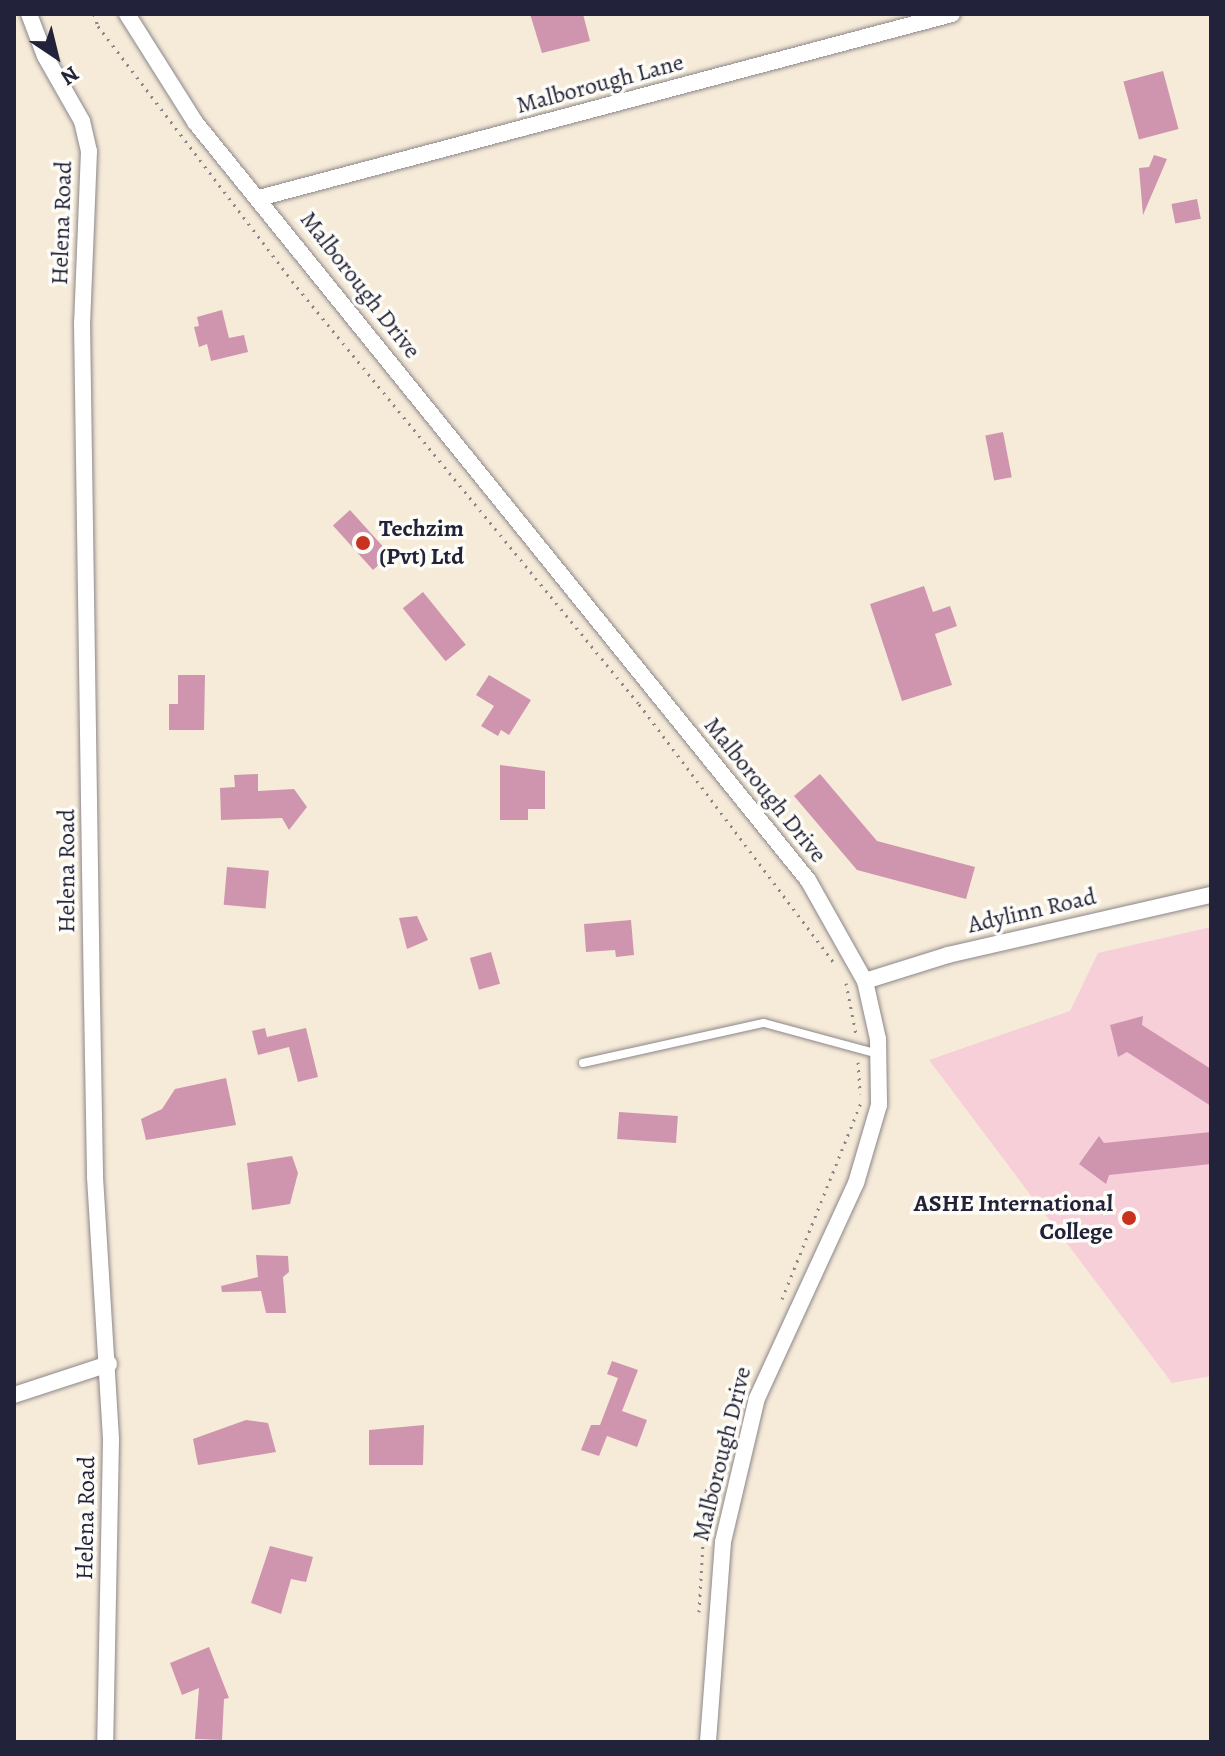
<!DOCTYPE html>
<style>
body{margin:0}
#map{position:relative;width:1225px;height:1756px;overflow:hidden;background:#f6ebd8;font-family:Alegreya,serif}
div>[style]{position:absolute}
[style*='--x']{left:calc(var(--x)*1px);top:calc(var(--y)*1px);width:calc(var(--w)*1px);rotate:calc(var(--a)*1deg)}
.built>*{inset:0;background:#f6cfd9}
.building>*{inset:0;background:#cf95af;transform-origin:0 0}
.path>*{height:3px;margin-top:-1.5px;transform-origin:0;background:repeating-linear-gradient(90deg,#8c868a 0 2px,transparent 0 8px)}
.roads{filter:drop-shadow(0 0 2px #8c868a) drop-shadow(0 0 2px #8c868a)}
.lane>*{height:8px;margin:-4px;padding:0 4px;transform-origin:4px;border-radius:4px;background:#fff}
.street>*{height:16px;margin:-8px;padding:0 8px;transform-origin:8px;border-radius:8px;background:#fff}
.dots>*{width:22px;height:22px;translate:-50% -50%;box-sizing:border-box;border:4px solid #fdfcf7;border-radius:50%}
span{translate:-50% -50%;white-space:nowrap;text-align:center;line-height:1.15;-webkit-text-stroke:7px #fdfcf7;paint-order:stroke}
.street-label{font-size:24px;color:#22223b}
.poi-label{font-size:24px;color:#22223b;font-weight:700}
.left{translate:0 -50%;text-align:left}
.right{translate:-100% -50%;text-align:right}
.frame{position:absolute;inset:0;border:16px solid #22223b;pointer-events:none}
.north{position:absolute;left:16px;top:16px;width:80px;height:80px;-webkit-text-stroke:6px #fdfcf7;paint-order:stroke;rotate:145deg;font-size:22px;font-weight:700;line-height:32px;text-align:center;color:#22223b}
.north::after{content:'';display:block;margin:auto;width:28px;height:36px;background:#22223b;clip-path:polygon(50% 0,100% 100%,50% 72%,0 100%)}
</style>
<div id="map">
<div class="built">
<div style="clip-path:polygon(1211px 927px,1211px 1376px,1172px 1383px,929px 1060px,1070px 1011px,1098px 953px)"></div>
</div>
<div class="building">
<div style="clip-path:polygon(530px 14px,583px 14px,590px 41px,542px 53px)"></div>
<div style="left:1163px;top:71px;width:60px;height:41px;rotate:75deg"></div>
<div style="clip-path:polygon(1154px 155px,1167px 159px,1143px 215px,1139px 168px,1149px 167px)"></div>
<div style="left:1197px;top:199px;width:20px;height:26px;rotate:79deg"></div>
<div style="clip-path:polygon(222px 310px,229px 338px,244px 335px,248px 352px,211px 361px,207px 344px,199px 347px,194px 327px,199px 326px,197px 317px)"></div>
<div style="left:1003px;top:432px;width:46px;height:18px;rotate:79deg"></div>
<div style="left:350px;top:510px;width:60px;height:23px;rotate:48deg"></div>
<div style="clip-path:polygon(924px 586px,933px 612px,950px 606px,957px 626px,935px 634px,952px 685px,902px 701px,870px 604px)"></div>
<div style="left:423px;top:592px;width:68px;height:26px;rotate:51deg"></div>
<div style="clip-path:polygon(178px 675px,205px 675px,204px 730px,169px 730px,169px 704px,178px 704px)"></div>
<div style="clip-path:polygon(489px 675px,531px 700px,509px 735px,501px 730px,498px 736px,481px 726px,494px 706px,476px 695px)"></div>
<div style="clip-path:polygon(500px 765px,545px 771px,545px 809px,528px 809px,528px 820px,500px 820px)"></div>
<div style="clip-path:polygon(258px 774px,258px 791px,294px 789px,307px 807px,289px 830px,282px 818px,221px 820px,220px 788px,235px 787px,234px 775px)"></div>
<div style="clip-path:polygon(820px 774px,877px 841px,975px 867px,966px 899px,857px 870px,794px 796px)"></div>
<div style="left:227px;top:867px;width:42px;height:38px;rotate:5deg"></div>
<div style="clip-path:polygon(417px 916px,428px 940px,407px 949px,399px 918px)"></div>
<div style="clip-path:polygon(631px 920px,634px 955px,616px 957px,615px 950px,586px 952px,584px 924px)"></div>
<div style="left:491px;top:952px;width:33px;height:22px;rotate:74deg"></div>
<div style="clip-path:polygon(1143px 1016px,1142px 1025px,1211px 1069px,1211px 1106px,1127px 1052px,1118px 1057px,1110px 1025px)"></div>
<div style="clip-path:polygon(265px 1028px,267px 1037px,306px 1028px,318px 1077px,298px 1082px,289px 1047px,258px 1055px,252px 1031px)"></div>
<div style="clip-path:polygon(226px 1078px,236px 1125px,146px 1140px,141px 1119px,162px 1109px,175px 1089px)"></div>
<div style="left:619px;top:1112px;width:59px;height:27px;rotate:4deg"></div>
<div style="clip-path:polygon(1211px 1132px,1211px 1164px,1109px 1175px,1106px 1184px,1079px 1164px,1099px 1136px,1104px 1143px)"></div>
<div style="clip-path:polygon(292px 1156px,298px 1173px,290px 1204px,252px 1210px,247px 1163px)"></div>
<div style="clip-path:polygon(256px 1255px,288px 1256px,289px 1272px,283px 1277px,286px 1313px,266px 1313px,261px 1291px,222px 1292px,221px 1286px,258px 1277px)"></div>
<div style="clip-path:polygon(612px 1361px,638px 1370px,622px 1411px,647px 1420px,637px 1447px,607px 1436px,599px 1456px,581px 1450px,591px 1425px,600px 1425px,618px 1378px,607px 1374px)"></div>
<div style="clip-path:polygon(246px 1420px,268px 1423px,276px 1452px,198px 1465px,193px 1439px)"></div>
<div style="clip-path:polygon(424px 1425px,423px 1465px,369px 1465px,369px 1430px)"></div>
<div style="clip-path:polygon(270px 1546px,313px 1557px,306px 1582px,291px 1579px,281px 1614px,251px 1603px)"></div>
<div style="clip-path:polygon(209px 1647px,229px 1698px,224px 1699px,222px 1740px,195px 1739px,199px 1688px,182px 1695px,170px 1663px)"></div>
</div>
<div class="path">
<div style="--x:94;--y:14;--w:13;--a:72"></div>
<div style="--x:98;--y:26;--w:320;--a:52.7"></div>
<div style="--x:292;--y:281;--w:547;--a:50.64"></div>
<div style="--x:639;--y:704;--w:324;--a:53"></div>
<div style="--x:846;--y:983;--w:52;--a:78.9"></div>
<div style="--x:858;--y:1062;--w:32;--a:86"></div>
<div style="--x:782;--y:1299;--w:212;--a:-68.1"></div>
<div style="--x:699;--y:1612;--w:121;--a:-86.7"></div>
<div style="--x:706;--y:1491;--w:67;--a:-68"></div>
</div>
<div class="roads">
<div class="lane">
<div style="--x:583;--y:1063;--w:185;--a:-12.5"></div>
<div style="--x:764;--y:1023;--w:118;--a:15.2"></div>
</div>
<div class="street">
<div style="--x:29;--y:14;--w:45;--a:69.1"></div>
<div style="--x:45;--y:56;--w:75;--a:60.4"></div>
<div style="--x:82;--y:121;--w:31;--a:77"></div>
<div style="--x:89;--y:151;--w:171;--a:92.3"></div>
<div style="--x:82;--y:322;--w:679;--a:89.16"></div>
<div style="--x:92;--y:1001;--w:176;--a:89"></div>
<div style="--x:95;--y:1177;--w:263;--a:86.5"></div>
<div style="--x:111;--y:1440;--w:302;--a:91.1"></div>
<div style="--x:127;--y:14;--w:128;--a:57.8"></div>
<div style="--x:195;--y:122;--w:975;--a:51.04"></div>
<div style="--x:808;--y:880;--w:116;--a:60.6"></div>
<div style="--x:865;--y:981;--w:59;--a:77.4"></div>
<div style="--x:878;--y:1039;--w:66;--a:89.1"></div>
<div style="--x:879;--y:1105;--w:81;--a:106.4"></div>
<div style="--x:856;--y:1183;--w:237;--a:114.7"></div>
<div style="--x:757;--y:1398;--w:148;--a:103.3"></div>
<div style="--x:723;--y:1542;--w:201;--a:94.3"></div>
<div style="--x:259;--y:198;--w:717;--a:-14.87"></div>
<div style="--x:865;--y:981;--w:87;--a:-17.4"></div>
<div style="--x:948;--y:955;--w:270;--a:-12.9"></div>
<div style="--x:14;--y:1395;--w:100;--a:-18.1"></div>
</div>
</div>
<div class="dots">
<div style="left:363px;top:543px;background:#c8321e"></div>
<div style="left:1129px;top:1218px;background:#c8321e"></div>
</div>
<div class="street-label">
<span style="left:600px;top:84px;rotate:-15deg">Malborough Lane</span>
<span style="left:62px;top:223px;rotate:-88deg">Helena Road</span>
<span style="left:360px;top:285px;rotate:52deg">Malborough Drive</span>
<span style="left:765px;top:790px;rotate:51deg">Malborough Drive</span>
<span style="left:67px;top:871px;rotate:-90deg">Helena Road</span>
<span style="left:1032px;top:911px;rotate:-13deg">Adylinn Road</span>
<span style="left:722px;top:1454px;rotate:-76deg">Malborough Drive</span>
<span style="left:86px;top:1518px;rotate:-89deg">Helena Road</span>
</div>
<div class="poi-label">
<span class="left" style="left:379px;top:543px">Techzim<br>(Pvt) Ltd</span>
<span class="right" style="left:1113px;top:1218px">ASHE International<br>College</span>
</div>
<div class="frame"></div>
<div class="north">N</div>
</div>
